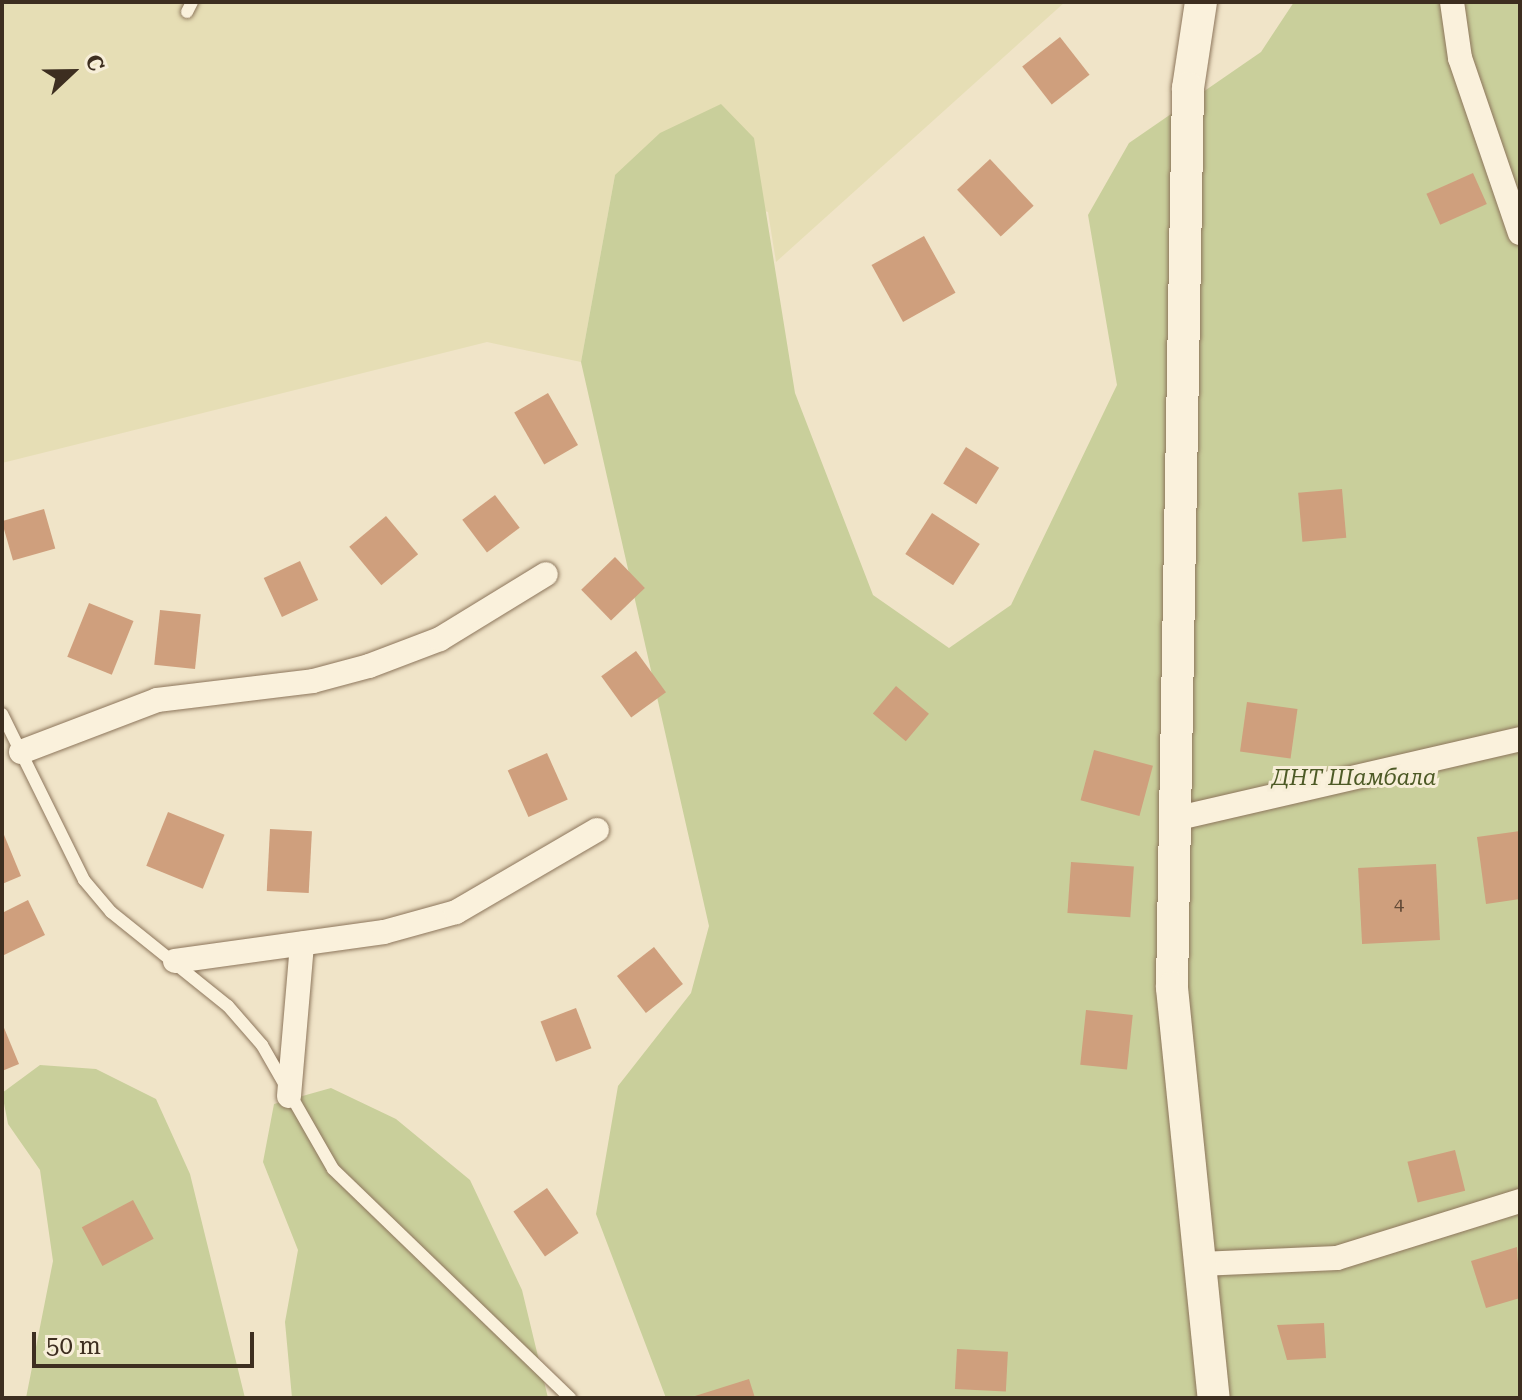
<!DOCTYPE html>
<meta charset="utf-8">
<style>
body{margin:0}
#map{position:relative;width:1522px;height:1400px;overflow:hidden;background:#f0e4c8;font-family:"Roboto Serif",serif}
div>[style]{position:absolute}
[style*='--x']{left:calc(var(--x)*1px);top:calc(var(--y)*1px);width:calc(var(--w)*1px);rotate:calc(var(--a)*1deg)}
.farmland>*{inset:0;background:#e6deb5}
.green>*{inset:0;background:#c9cf9b}
.building>*{inset:0;background:#cf9f7d;transform-origin:0 0}
.roads{filter:drop-shadow(0 0 2px #8d765c) drop-shadow(0 0 2px #8d765c)}
.service>*{height:12px;margin:-6px;padding:0 6px;transform-origin:6px;border-radius:6px;background:#faf1dc}
.minor>*{height:24px;margin:-12px;padding:0 12px;transform-origin:12px;border-radius:12px;background:#faf1dc}
.tertiary>*{height:32px;margin:-16px;padding:0 16px;transform-origin:16px;border-radius:16px;background:#faf1dc}
span{translate:-50% -50%;white-space:nowrap;text-align:center;line-height:1.15;-webkit-text-stroke:6px #f7eed8;paint-order:stroke}
.number-label{font-size:18px;color:#624a37}
.number-label span{-webkit-text-stroke-width:0}
.park-label{font-size:22px;color:#4d5a26;font-style:italic}
.frame{position:absolute;inset:0;border:4px solid #3d2e20;pointer-events:none}
.north{position:absolute;left:32px;top:32px;width:80px;height:80px;-webkit-text-stroke:6px #f7eed8;paint-order:stroke;rotate:68deg;font-size:22px;font-weight:700;line-height:32px;text-align:center;color:#3d2e20}
.north::after{content:'';display:block;margin:auto;width:28px;height:36px;background:#3d2e20;clip-path:polygon(50% 0,100% 100%,50% 72%,0 100%)}
.scale{position:absolute;left:32px;top:1332px;width:222px;height:36px;box-sizing:border-box;border:4px solid #3d2e20;border-top:0;padding-left:10px;font-size:24px;line-height:28px;white-space:nowrap;color:#3d2e20;-webkit-text-stroke:6px #f7eed8;paint-order:stroke}
</style>
<div id="map">
<div class="farmland">
<div style="clip-path:polygon(2px 2px,1065px 2px,776px 262px,768px 212px,615px 175px,581px 362px,487px 342px,2px 463px)"></div>
</div>
<div class="green">
<div style="clip-path:polygon(1294px 2px,1520px 2px,1520px 1398px,666px 1398px,596px 1214px,618px 1086px,691px 993px,709px 926px,581px 362px,615px 175px,660px 133px,721px 104px,754px 138px,795px 393px,873px 595px,949px 648px,1011px 605px,1117px 385px,1088px 215px,1129px 143px,1261px 52px)"></div>
<div style="clip-path:polygon(40px 1065px,96px 1069px,156px 1099px,190px 1174px,245px 1398px,26px 1398px,53px 1261px,40px 1170px,8px 1124px,2px 1093px)"></div>
<div style="clip-path:polygon(331px 1088px,396px 1119px,470px 1180px,522px 1290px,548px 1398px,292px 1398px,285px 1322px,298px 1250px,263px 1162px,274px 1104px)"></div>
</div>
<div class="building">
<div style="left:1060px;top:37px;width:48px;height:48px;rotate:52deg"></div>
<div style="left:990px;top:159px;width:64px;height:45px;rotate:47deg"></div>
<div style="left:1473px;top:173px;width:34px;height:51px;rotate:66deg"></div>
<div style="left:924px;top:236px;width:65px;height:60px;rotate:61deg"></div>
<div style="left:548px;top:393px;width:60px;height:39px;rotate:60deg"></div>
<div style="left:966px;top:447px;width:39px;height:43px;rotate:32deg"></div>
<div style="left:1342px;top:489px;width:49px;height:44px;rotate:85deg"></div>
<div style="left:495px;top:495px;width:41px;height:41px;rotate:53deg"></div>
<div style="left:44px;top:509px;width:41px;height:44px;rotate:74deg"></div>
<div style="left:932px;top:513px;width:57px;height:49px;rotate:33deg"></div>
<div style="left:386px;top:516px;width:50px;height:48px;rotate:50deg"></div>
<div style="left:615px;top:557px;width:43px;height:47px;rotate:46deg"></div>
<div style="left:300px;top:561px;width:43px;height:40px;rotate:65deg"></div>
<div style="left:89px;top:603px;width:48px;height:58px;rotate:22deg"></div>
<div style="left:160px;top:610px;width:41px;height:55px;rotate:6deg"></div>
<div style="left:636px;top:651px;width:51px;height:43px;rotate:54deg"></div>
<div style="left:896px;top:686px;width:43px;height:36px;rotate:40deg"></div>
<div style="left:1247px;top:702px;width:51px;height:50px;rotate:8deg"></div>
<div style="left:1094px;top:750px;width:61px;height:52px;rotate:15deg"></div>
<div style="left:547px;top:753px;width:51px;height:43px;rotate:66deg"></div>
<div style="left:168px;top:812px;width:61px;height:58px;rotate:22deg"></div>
<div style="left:270px;top:829px;width:42px;height:62px;rotate:3deg"></div>
<div style="clip-path:polygon(2px 830px,21px 876px,2px 884px)"></div>
<div style="clip-path:polygon(1520px 831px,1520px 899px,1486px 904px,1477px 837px)"></div>
<div style="left:1071px;top:862px;width:63px;height:51px;rotate:4deg"></div>
<div style="left:1436px;top:864px;width:76px;height:78px;rotate:87deg"></div>
<div style="clip-path:polygon(28px 900px,45px 935px,2px 956px,2px 913px)"></div>
<div style="left:654px;top:947px;width:47px;height:47px;rotate:52deg"></div>
<div style="left:576px;top:1008px;width:43px;height:38px;rotate:69deg"></div>
<div style="left:1086px;top:1010px;width:47px;height:55px;rotate:6deg"></div>
<div style="clip-path:polygon(2px 1023px,19px 1064px,2px 1071px)"></div>
<div style="left:1455px;top:1150px;width:42px;height:49px;rotate:76deg"></div>
<div style="left:547px;top:1188px;width:55px;height:41px;rotate:55deg"></div>
<div style="left:133px;top:1200px;width:44px;height:58px;rotate:62deg"></div>
<div style="clip-path:polygon(1517px 1247px,1520px 1298px,1486px 1308px,1471px 1261px)"></div>
<div style="clip-path:polygon(1324px 1323px,1326px 1358px,1287px 1360px,1277px 1325px)"></div>
<div style="left:957px;top:1349px;width:51px;height:40px;rotate:3deg"></div>
<div style="clip-path:polygon(749px 1379px,755px 1398px,696px 1398px,695px 1396px)"></div>
</div>
<div class="roads">
<div class="service">
<div style="--x:187;--y:12;--w:11;--a:-63"></div>
<div style="--x:2;--y:714;--w:185;--a:63.7"></div>
<div style="--x:84;--y:880;--w:42;--a:49.8"></div>
<div style="--x:111;--y:912;--w:150;--a:38.8"></div>
<div style="--x:228;--y:1006;--w:52;--a:48.9"></div>
<div style="--x:262;--y:1045;--w:143;--a:60.2"></div>
<div style="--x:333;--y:1169;--w:330;--a:44"></div>
</div>
<div class="minor">
<div style="--x:1452;--y:2;--w:57;--a:81.9"></div>
<div style="--x:1460;--y:58;--w:185;--a:71.1"></div>
<div style="--x:21;--y:752;--w:146;--a:-20.9"></div>
<div style="--x:157;--y:700;--w:157;--a:-6.9"></div>
<div style="--x:313;--y:681;--w:58;--a:-15"></div>
<div style="--x:369;--y:666;--w:76;--a:-20.8"></div>
<div style="--x:440;--y:639;--w:124;--a:-31.5"></div>
<div style="--x:1174;--y:819;--w:355;--a:-13"></div>
<div style="--x:175;--y:961;--w:211;--a:-7.9"></div>
<div style="--x:384;--y:932;--w:75;--a:-15.5"></div>
<div style="--x:456;--y:912;--w:163;--a:-30.2"></div>
<div style="--x:289;--y:1096;--w:153;--a:-85.1"></div>
<div style="--x:1200;--y:1264;--w:137;--a:-2.5"></div>
<div style="--x:1337;--y:1258;--w:192;--a:-17.3"></div>
</div>
<div class="tertiary">
<div style="--x:1201;--y:2;--w:87;--a:98.6"></div>
<div style="--x:1188;--y:88;--w:900;--a:91.02"></div>
<div style="--x:1172;--y:988;--w:412;--a:84.2"></div>
</div>
</div>
<div class="number-label">
<span style="left:1399px;top:904px">4</span>
</div>
<div class="park-label">
<span style="left:1354px;top:778px">ДНТ Шамбала</span>
</div>
<div class="frame"></div>
<div class="north">С</div>
<div class="scale">50 m</div>
</div>
